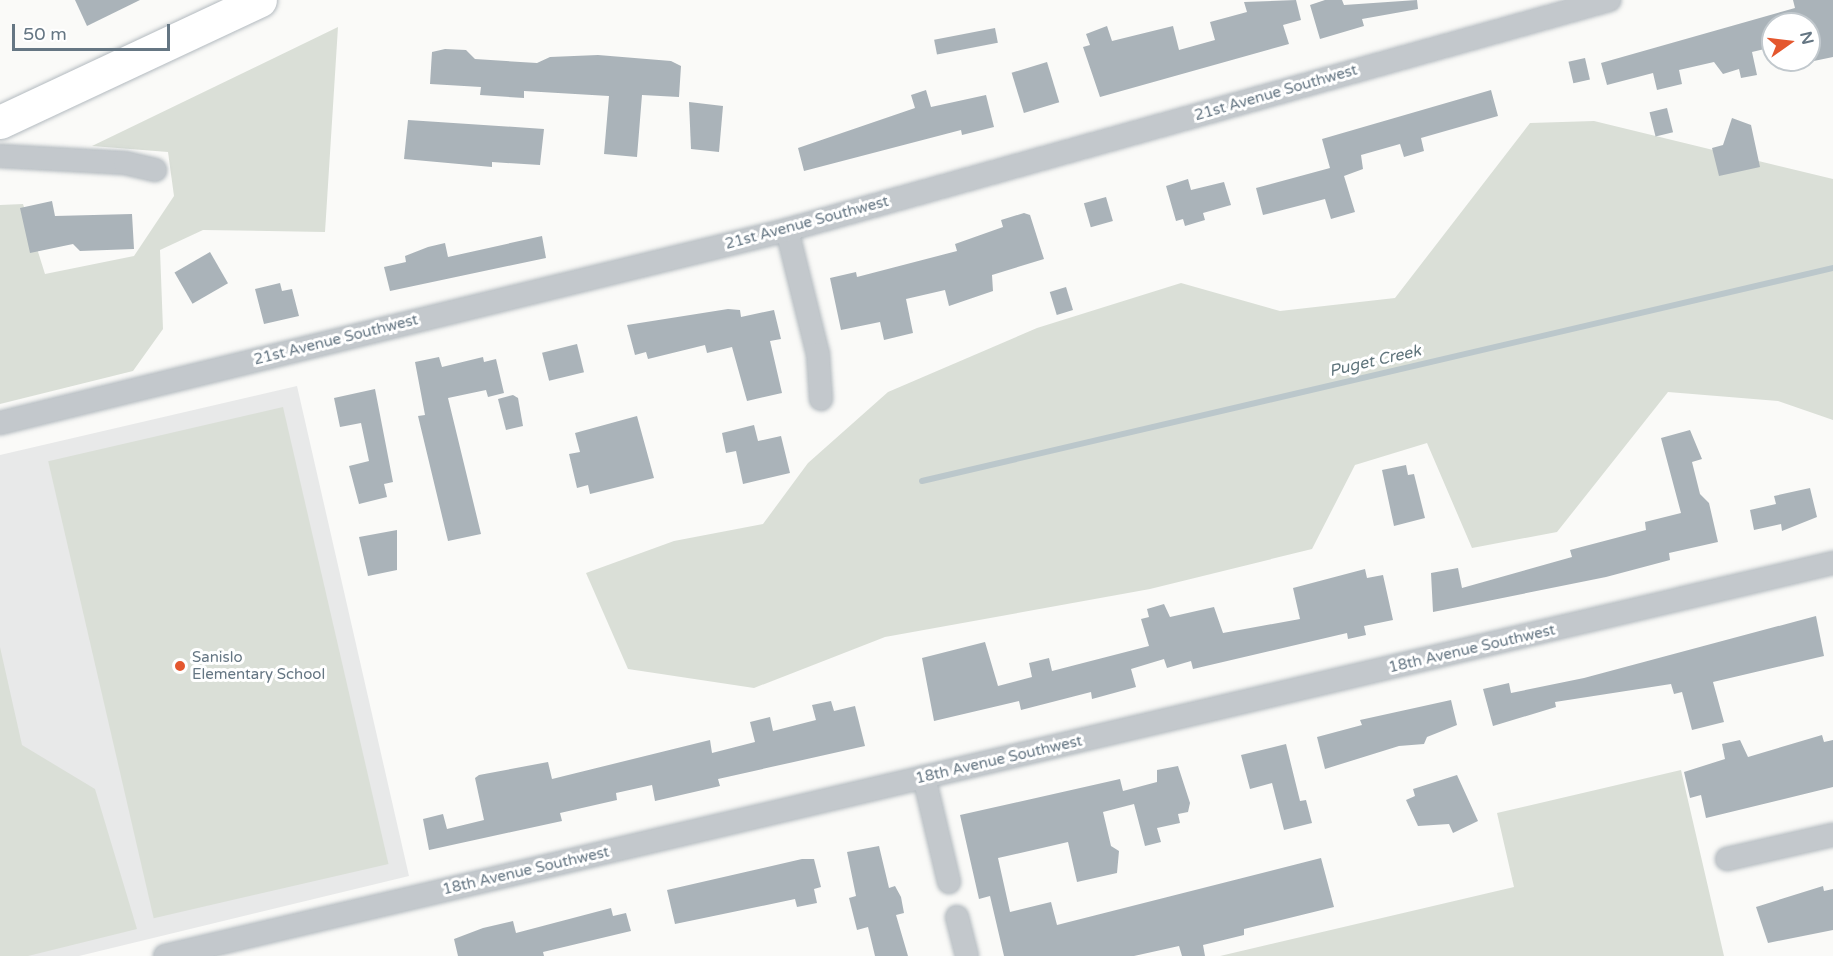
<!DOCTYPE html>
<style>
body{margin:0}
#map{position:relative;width:1833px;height:956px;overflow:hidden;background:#fafaf8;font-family:"Varela Round",sans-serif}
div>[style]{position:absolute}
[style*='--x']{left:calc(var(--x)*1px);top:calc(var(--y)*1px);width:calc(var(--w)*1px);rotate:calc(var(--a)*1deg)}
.built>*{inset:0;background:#e8e9e9}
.green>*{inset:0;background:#dadfd7;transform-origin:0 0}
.stream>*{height:6px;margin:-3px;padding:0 3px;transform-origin:3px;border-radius:3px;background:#bbc7cb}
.building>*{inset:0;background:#aab3b9;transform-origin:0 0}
.roads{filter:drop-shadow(0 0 2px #b3babf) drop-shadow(0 0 2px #b3babf)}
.street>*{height:22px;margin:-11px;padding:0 11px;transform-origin:11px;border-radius:11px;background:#c3c8cc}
.secondary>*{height:33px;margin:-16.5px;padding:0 16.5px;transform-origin:16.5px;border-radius:16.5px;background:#fff}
.dots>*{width:16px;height:16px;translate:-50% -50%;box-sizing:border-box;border:3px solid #fff;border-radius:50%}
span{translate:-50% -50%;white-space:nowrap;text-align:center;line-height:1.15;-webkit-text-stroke:6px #fff;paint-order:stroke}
.street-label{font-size:15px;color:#657683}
.poi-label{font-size:15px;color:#657683}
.left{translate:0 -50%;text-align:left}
.water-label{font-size:16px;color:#60757c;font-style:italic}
.north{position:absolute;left:1761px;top:12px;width:60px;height:60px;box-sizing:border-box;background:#fff;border:2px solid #c1c8cd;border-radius:50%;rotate:76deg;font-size:16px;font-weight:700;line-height:24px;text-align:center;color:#657683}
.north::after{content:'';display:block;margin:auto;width:21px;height:27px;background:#e4572e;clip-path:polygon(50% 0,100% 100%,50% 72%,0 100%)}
.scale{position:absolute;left:12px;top:24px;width:158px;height:27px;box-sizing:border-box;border:3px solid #657683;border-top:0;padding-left:8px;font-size:18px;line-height:21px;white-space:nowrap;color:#657683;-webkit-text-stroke:4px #fff;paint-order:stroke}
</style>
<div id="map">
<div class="built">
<div style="clip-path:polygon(297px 386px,409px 876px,79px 956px,0 956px,0 455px)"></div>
</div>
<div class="green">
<div style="clip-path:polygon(338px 27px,325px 232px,203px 230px,160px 250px,163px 329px,133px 371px,0 404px,0 205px,23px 204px,45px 274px,134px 256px,174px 196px,168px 152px,92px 146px)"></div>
<div style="clip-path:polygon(1594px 121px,1833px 179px,1833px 420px,1778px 401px,1668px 392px,1557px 532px,1472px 548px,1427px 443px,1355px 465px,1312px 549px,1150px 589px,885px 637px,754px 688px,628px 669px,586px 573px,674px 541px,763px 524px,808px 463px,888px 392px,1037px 328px,1181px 283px,1280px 311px,1395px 298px,1530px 123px)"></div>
<div style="left:283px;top:407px;width:469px;height:241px;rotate:77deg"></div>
<div style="clip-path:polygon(0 647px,22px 745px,95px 789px,137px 929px,28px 956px,0 956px)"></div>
<div style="clip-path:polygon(1681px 770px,1724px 956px,1220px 956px,1514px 887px,1497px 813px)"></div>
</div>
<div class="stream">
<div style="--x:922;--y:481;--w:936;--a:-13.16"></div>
</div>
<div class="building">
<div style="clip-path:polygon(75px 0,140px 0,87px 26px)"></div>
<div style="clip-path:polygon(1296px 0,1301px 20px,1283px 25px,1289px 44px,1100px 97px,1083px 47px,1090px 45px,1086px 34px,1107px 26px,1112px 41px,1173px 26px,1179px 50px,1215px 40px,1210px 22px,1247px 12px,1244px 2px)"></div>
<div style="clip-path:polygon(1325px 0,1342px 0,1344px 5px,1417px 0,1418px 9px,1362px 19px,1364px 26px,1320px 39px,1310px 5px)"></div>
<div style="clip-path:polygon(1793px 0,1833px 0,1833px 57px,1809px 62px,1809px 24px,1773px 24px,1773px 47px,1752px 52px,1757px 75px,1741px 78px,1739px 69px,1723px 74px,1714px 62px,1679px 70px,1682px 84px,1657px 90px,1653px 73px,1607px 85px,1601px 63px,1795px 8px)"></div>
<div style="left:995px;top:28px;width:15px;height:62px;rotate:79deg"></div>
<div style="clip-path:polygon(445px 49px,466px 50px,475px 59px,537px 63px,550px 57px,598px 55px,671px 61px,681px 66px,679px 97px,642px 95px,637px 157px,604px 154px,609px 96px,524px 91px,524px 98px,480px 95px,481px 87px,430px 84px,432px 52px)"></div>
<div style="left:1585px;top:58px;width:22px;height:17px;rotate:77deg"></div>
<div style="left:1047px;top:62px;width:42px;height:37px;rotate:73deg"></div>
<div style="clip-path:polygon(926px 90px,931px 107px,986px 95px,994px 127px,962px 135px,961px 130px,804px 171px,798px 148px,915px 108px,911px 95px)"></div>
<div style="clip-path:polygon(1491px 90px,1498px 116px,1421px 138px,1424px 151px,1404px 157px,1400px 144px,1361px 155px,1363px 169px,1344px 176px,1355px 212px,1331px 219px,1325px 199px,1263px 215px,1256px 188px,1330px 168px,1322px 139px)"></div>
<div style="clip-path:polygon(689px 102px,723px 106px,719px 152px,691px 149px)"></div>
<div style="left:1667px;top:108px;width:25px;height:18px;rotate:76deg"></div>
<div style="clip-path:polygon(1732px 118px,1751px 125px,1760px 167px,1719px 176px,1712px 148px,1723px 145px)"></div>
<div style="clip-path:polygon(408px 120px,544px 129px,540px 165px,492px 162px,492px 167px,404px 159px)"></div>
<div style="clip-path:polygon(1188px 179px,1191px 190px,1224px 182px,1231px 205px,1203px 213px,1205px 220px,1185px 226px,1183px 219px,1176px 221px,1166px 186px)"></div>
<div style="left:1106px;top:197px;width:25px;height:23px;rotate:74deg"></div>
<div style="clip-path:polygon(52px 201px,55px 216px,132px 214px,134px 249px,80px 251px,73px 244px,30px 253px,20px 208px)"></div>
<div style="clip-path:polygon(1024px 213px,1030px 215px,1044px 259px,992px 275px,993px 291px,949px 306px,945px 290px,906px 299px,913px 333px,884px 340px,880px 322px,841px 330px,830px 278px,856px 272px,857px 277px,957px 251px,955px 244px,1003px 227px,1001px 220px)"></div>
<div style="clip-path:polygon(542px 236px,546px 258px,390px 291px,384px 267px,406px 262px,405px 256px,428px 247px,445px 243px,448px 257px)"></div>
<div style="left:210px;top:252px;width:36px;height:41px;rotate:60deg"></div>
<div style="clip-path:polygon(280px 283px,282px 291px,292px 289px,299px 316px,264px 324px,255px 289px)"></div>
<div style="left:1066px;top:287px;width:24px;height:17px;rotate:73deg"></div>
<div style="clip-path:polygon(728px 309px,740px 310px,741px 317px,774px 310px,781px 339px,770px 341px,782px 393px,747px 401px,732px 347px,707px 353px,705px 345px,648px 359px,646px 352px,635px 355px,627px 325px)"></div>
<div style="left:577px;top:344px;width:29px;height:36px;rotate:76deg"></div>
<div style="clip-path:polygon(439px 357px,442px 367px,483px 357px,484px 362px,496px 359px,504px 393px,488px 397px,486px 390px,448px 398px,481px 534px,448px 541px,418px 416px,425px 415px,415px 362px)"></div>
<div style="clip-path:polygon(375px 389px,393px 482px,384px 484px,387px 497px,359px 504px,349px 466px,369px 461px,361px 423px,340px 427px,334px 398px)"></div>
<div style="clip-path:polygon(513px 395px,518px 398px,523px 426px,506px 430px,498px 399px)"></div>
<div style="clip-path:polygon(637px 416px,654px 478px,590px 494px,588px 485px,577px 488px,569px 454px,580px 452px,575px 433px)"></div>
<div style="clip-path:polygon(754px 425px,758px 441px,781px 436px,790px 473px,743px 484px,736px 451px,726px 453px,722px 433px)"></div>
<div style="clip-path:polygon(1690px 430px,1702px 459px,1692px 462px,1700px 494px,1709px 503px,1718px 542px,1669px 553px,1670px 560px,1606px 577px,1433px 612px,1431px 573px,1458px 568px,1462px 588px,1572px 557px,1570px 550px,1646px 530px,1645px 522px,1681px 513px,1661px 438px)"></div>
<div style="clip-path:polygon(1406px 465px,1408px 475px,1414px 474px,1425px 518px,1394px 526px,1382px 470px)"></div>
<div style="clip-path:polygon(1810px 488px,1817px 517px,1782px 531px,1781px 524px,1754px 530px,1750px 510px,1776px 504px,1774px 496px)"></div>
<div style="clip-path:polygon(397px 530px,397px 570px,368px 576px,359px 537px)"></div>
<div style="clip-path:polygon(1365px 569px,1367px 578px,1383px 575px,1393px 620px,1364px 626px,1366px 635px,1348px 639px,1347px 633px,1193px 669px,1191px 661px,1167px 668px,1164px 659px,1131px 669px,1136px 687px,1092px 699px,1091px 692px,1021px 710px,1019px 701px,934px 721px,922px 658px,985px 642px,998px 686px,1032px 677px,1029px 663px,1049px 658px,1052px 671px,1149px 646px,1141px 619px,1149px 617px,1147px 609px,1164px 604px,1170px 617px,1214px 607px,1223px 633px,1300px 619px,1293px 588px)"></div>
<div style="clip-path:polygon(1816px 616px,1824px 656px,1713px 682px,1724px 722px,1692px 730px,1682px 692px,1674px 694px,1671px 684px,1555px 702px,1556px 707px,1493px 726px,1483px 689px,1509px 683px,1511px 693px,1584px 678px)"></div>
<div style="clip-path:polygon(1451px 700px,1457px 725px,1427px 737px,1424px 744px,1399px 746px,1325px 769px,1317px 737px,1362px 725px,1360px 720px)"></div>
<div style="clip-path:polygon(831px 701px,834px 711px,855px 706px,865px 746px,718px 779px,720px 786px,655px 801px,652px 785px,616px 793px,617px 800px,560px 813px,562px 821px,429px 850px,423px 819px,443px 814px,447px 829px,484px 820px,475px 778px,479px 775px,548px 762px,552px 779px,710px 740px,712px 753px,755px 742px,750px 722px,770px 717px,773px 731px,816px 720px,812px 705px)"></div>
<div style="clip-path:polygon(1822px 735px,1824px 742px,1833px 740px,1833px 787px,1706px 818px,1701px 795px,1690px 798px,1684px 772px,1725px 759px,1722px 744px,1740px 740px,1748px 757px)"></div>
<div style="clip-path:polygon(1286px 744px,1300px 801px,1306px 800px,1312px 823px,1284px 830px,1272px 783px,1250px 789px,1241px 755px)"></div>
<div style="clip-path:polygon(1178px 766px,1190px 803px,1188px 812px,1178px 814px,1180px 823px,1157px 828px,1161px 842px,1145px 846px,1134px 804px,1103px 812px,1111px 846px,1119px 851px,1117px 873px,1077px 882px,1068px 842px,998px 858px,1010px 912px,1051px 902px,1057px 925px,1321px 858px,1334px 907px,1244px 929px,1244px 935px,1203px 945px,1205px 956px,1182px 956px,1179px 946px,1134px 956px,1004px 956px,990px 896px,979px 899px,960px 815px,1120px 779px,1123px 791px,1157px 782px,1157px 770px)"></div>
<div style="clip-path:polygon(1457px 775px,1478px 821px,1453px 833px,1449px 824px,1418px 826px,1406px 800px,1415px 796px,1413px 789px)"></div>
<div style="clip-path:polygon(879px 846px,889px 888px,895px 886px,901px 897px,904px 913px,896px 915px,908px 956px,875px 956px,868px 927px,857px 930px,849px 898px,856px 896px,847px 852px)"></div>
<div style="clip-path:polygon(802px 859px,814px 859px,821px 887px,814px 889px,817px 903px,797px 907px,795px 899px,675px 924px,667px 890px)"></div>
<div style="clip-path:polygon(1823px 886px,1824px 891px,1833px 889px,1833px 930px,1768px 943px,1756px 907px)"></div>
<div style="clip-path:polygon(611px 908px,613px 916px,626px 913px,631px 931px,543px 952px,544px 956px,458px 956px,454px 939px,483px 928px,513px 921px,516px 933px)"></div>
</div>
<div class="roads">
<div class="street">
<div style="--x:0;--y:156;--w:125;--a:3.2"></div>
<div style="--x:125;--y:163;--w:31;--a:13"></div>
<div style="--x:787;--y:230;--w:128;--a:76"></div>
<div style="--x:818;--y:354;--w:45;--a:86.2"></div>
<div style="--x:0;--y:423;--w:810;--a:-13.78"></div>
<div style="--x:787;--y:230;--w:854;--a:-15.63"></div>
<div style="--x:924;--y:777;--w:108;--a:76.6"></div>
<div style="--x:1727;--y:859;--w:109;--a:-12.8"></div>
<div style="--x:957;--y:917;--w:40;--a:75.6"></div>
<div style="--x:165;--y:956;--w:1714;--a:-13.26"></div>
</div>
<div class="secondary">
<div style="--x:0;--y:122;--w:287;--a:-25.1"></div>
</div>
</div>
<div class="dots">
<div style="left:180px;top:666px;background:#e4572e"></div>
</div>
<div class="street-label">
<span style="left:1276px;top:93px;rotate:-16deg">21st Avenue Southwest</span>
<span style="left:807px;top:223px;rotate:-15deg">21st Avenue Southwest</span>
<span style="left:336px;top:340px;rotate:-14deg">21st Avenue Southwest</span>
<span style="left:1472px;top:649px;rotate:-13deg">18th Avenue Southwest</span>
<span style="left:999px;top:760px;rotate:-13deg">18th Avenue Southwest</span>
<span style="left:526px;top:871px;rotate:-13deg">18th Avenue Southwest</span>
</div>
<div class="poi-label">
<span class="left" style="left:192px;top:666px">Sanislo<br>Elementary School</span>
</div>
<div class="water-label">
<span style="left:1375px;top:361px;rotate:-13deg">Puget Creek</span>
</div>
<div class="north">N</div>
<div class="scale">50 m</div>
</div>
